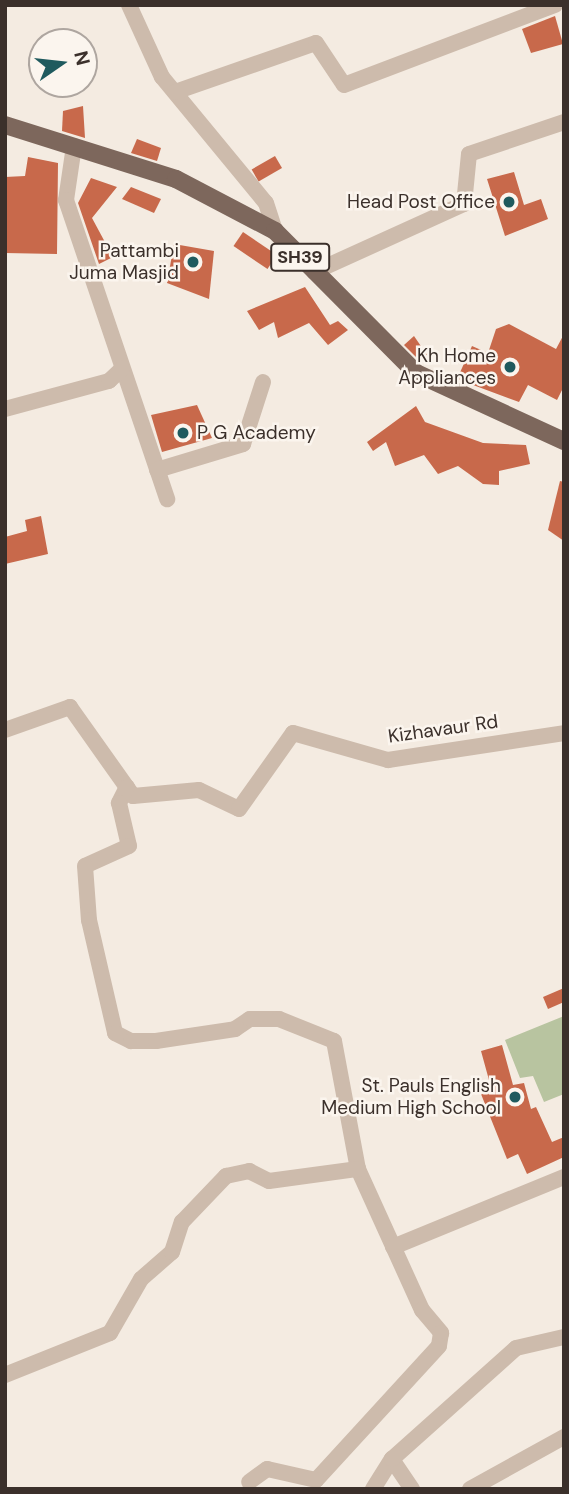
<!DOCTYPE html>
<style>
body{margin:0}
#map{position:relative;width:569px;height:1494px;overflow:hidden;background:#f4ebe1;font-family:"DM Sans",sans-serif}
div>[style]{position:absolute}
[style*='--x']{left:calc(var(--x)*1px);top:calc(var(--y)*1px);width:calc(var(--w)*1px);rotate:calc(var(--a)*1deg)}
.green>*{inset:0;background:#b8c4a0}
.building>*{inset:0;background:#c8694b;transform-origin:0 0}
.minor>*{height:16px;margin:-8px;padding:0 8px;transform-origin:8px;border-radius:8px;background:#cdbbac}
.major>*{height:18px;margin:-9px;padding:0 9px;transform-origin:9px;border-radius:9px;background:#7d675c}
.dots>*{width:19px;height:19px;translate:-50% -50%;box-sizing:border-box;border:4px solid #fbf5ee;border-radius:50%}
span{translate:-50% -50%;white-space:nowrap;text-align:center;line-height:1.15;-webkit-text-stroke:5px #fbf5ee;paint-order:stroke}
.shield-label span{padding:2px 5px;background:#fbf5ee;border:2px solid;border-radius:5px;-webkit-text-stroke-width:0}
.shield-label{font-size:18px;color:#3b302b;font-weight:700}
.poi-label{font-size:19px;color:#3b302b}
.right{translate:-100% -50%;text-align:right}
.left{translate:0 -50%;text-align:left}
.street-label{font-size:19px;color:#3b302b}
.frame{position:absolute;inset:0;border:7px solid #3b302b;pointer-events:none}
.north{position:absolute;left:28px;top:28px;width:70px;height:70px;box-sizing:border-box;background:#fbf5ee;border:2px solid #aea6a0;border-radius:50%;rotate:76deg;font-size:19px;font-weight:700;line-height:28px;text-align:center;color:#3b302b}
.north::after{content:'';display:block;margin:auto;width:24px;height:32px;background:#1f5a5e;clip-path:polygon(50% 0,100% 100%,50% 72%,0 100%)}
</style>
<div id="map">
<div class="green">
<div style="clip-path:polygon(564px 1016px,564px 1094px,544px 1102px,533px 1076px,520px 1078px,505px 1040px)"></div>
</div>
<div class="building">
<div style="clip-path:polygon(555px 16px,563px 44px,531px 53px,522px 29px)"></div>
<div style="clip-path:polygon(83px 106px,85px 138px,62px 131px,63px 111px)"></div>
<div style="clip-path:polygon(137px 139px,161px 148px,157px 161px,131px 153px)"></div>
<div style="left:275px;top:156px;width:14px;height:27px;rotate:60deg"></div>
<div style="clip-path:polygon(28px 157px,58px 163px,57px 254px,5px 253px,5px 177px,25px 176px)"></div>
<div style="clip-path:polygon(514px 172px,524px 205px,541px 199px,548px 219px,505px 236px,487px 179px)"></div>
<div style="clip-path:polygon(91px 178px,117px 187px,92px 218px,113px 257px,99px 264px,78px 203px)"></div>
<div style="clip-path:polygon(131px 187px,161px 199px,154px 213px,122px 199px)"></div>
<div style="left:243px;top:232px;width:41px;height:17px;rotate:34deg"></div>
<div style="clip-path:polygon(174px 244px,214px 251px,209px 299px,167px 283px)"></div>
<div style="clip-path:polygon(305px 287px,330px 325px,338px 321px,348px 330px,328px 345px,309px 323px,278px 338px,274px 322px,259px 330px,247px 311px)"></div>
<div style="clip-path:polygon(509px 324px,556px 349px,564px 334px,564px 386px,557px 400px,528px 385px,519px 402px,457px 379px,472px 346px,488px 353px,496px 329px)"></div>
<div style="clip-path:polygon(414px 336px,427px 355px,418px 359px,404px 345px)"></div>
<div style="clip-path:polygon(197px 405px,212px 438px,162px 452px,151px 415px)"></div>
<div style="clip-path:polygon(416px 406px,425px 422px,483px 443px,526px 445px,530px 464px,499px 471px,499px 485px,483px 484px,458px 466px,438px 474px,424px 455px,395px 466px,386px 442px,373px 451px,367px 442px)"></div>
<div style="clip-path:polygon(560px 481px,564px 482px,564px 541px,548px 530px)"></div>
<div style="clip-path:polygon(41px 516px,48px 554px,5px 564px,5px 537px,27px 531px,25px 520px)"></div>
<div style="clip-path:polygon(564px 988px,564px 1002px,548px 1009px,543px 997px)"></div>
<div style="clip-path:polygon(502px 1045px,513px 1085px,524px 1083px,531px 1109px,536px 1107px,552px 1142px,564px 1137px,564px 1157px,527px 1174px,518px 1154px,507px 1159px,481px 1094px,492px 1091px,481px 1051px)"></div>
</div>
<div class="minor">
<div style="--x:129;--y:5;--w:79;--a:65.4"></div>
<div style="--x:162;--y:77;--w:163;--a:50.5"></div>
<div style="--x:266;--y:203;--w:29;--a:72"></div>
<div style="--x:175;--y:92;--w:149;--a:-19.2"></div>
<div style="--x:316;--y:43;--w:50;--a:56.3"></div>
<div style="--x:344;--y:85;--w:226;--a:-20.8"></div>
<div style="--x:74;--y:146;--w:55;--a:98.4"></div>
<div style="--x:66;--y:200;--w:316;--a:71.3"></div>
<div style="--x:314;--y:272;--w:165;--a:-24.4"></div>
<div style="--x:464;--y:204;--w:50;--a:-84.3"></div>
<div style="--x:469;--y:154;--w:100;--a:-18.6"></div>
<div style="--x:5;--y:409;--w:108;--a:-15.1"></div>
<div style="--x:109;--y:381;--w:18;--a:-43"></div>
<div style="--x:157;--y:470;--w:90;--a:-16.8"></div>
<div style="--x:243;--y:444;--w:65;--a:-72.1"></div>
<div style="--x:5;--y:730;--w:69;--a:-19.5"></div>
<div style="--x:70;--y:707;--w:109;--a:54.7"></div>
<div style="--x:133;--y:796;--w:66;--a:-5.2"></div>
<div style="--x:199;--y:790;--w:44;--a:25.4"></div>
<div style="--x:239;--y:809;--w:93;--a:-54.6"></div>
<div style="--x:293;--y:733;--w:99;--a:15.9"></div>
<div style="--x:388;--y:760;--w:178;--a:-8.7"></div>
<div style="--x:127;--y:787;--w:18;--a:117"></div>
<div style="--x:119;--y:803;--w:44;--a:76.9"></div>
<div style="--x:129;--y:846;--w:48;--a:155.6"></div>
<div style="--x:85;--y:866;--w:54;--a:85.8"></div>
<div style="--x:89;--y:920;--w:116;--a:77"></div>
<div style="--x:115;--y:1033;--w:18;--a:27"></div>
<div style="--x:131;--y:1041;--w:25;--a:0"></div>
<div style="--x:156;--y:1041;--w:80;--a:-8.6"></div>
<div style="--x:235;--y:1029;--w:18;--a:-34"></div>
<div style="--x:250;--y:1019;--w:29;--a:0"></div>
<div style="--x:279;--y:1019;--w:59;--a:21.8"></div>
<div style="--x:334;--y:1041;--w:130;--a:79.4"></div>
<div style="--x:358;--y:1169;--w:155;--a:65.6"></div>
<div style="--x:422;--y:1310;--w:30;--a:50"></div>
<div style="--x:441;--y:1333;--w:13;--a:99"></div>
<div style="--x:439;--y:1346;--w:182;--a:132.5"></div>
<div style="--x:316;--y:1480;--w:50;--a:-167.3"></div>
<div style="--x:267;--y:1469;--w:22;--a:144"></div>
<div style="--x:393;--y:1247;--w:185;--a:-22.3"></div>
<div style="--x:5;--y:1375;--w:113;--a:-21.8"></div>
<div style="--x:110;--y:1333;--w:62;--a:-60.1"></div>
<div style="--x:141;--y:1279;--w:41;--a:-41.1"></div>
<div style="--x:172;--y:1252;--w:32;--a:-72"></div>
<div style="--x:182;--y:1222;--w:64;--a:-46.3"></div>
<div style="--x:226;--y:1176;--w:24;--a:-12"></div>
<div style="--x:249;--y:1171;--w:22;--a:27"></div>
<div style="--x:269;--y:1181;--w:90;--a:-7.7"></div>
<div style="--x:373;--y:1489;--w:36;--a:-58"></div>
<div style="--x:412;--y:1489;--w:36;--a:-124"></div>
<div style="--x:392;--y:1459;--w:166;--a:-41.8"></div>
<div style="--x:516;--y:1348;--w:49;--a:-12.9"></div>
<div style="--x:470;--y:1489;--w:107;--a:-29"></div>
</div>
<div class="major">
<div style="--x:5;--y:125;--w:179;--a:17.5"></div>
<div style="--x:176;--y:179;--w:112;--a:27.7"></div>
<div style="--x:275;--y:231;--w:200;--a:45.2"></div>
<div style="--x:416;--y:373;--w:163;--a:24.7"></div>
</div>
<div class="dots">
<div style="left:509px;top:202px;background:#1f5a5e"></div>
<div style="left:193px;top:262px;background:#1f5a5e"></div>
<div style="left:510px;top:367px;background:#1f5a5e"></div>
<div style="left:183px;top:433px;background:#1f5a5e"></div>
<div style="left:515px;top:1097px;background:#1f5a5e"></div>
</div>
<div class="shield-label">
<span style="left:300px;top:257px">SH39</span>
</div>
<div class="poi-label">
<span class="right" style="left:495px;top:202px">Head Post Office</span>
<span class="right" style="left:179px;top:262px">Pattambi<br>Juma Masjid</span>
<span class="right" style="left:496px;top:367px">Kh Home<br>Appliances</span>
<span class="left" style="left:197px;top:433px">P G Academy</span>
<span class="right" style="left:501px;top:1097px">St. Pauls English<br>Medium High School</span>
</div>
<div class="street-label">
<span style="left:443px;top:729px;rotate:-8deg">Kizhavaur Rd</span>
</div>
<div class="frame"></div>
<div class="north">N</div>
</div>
